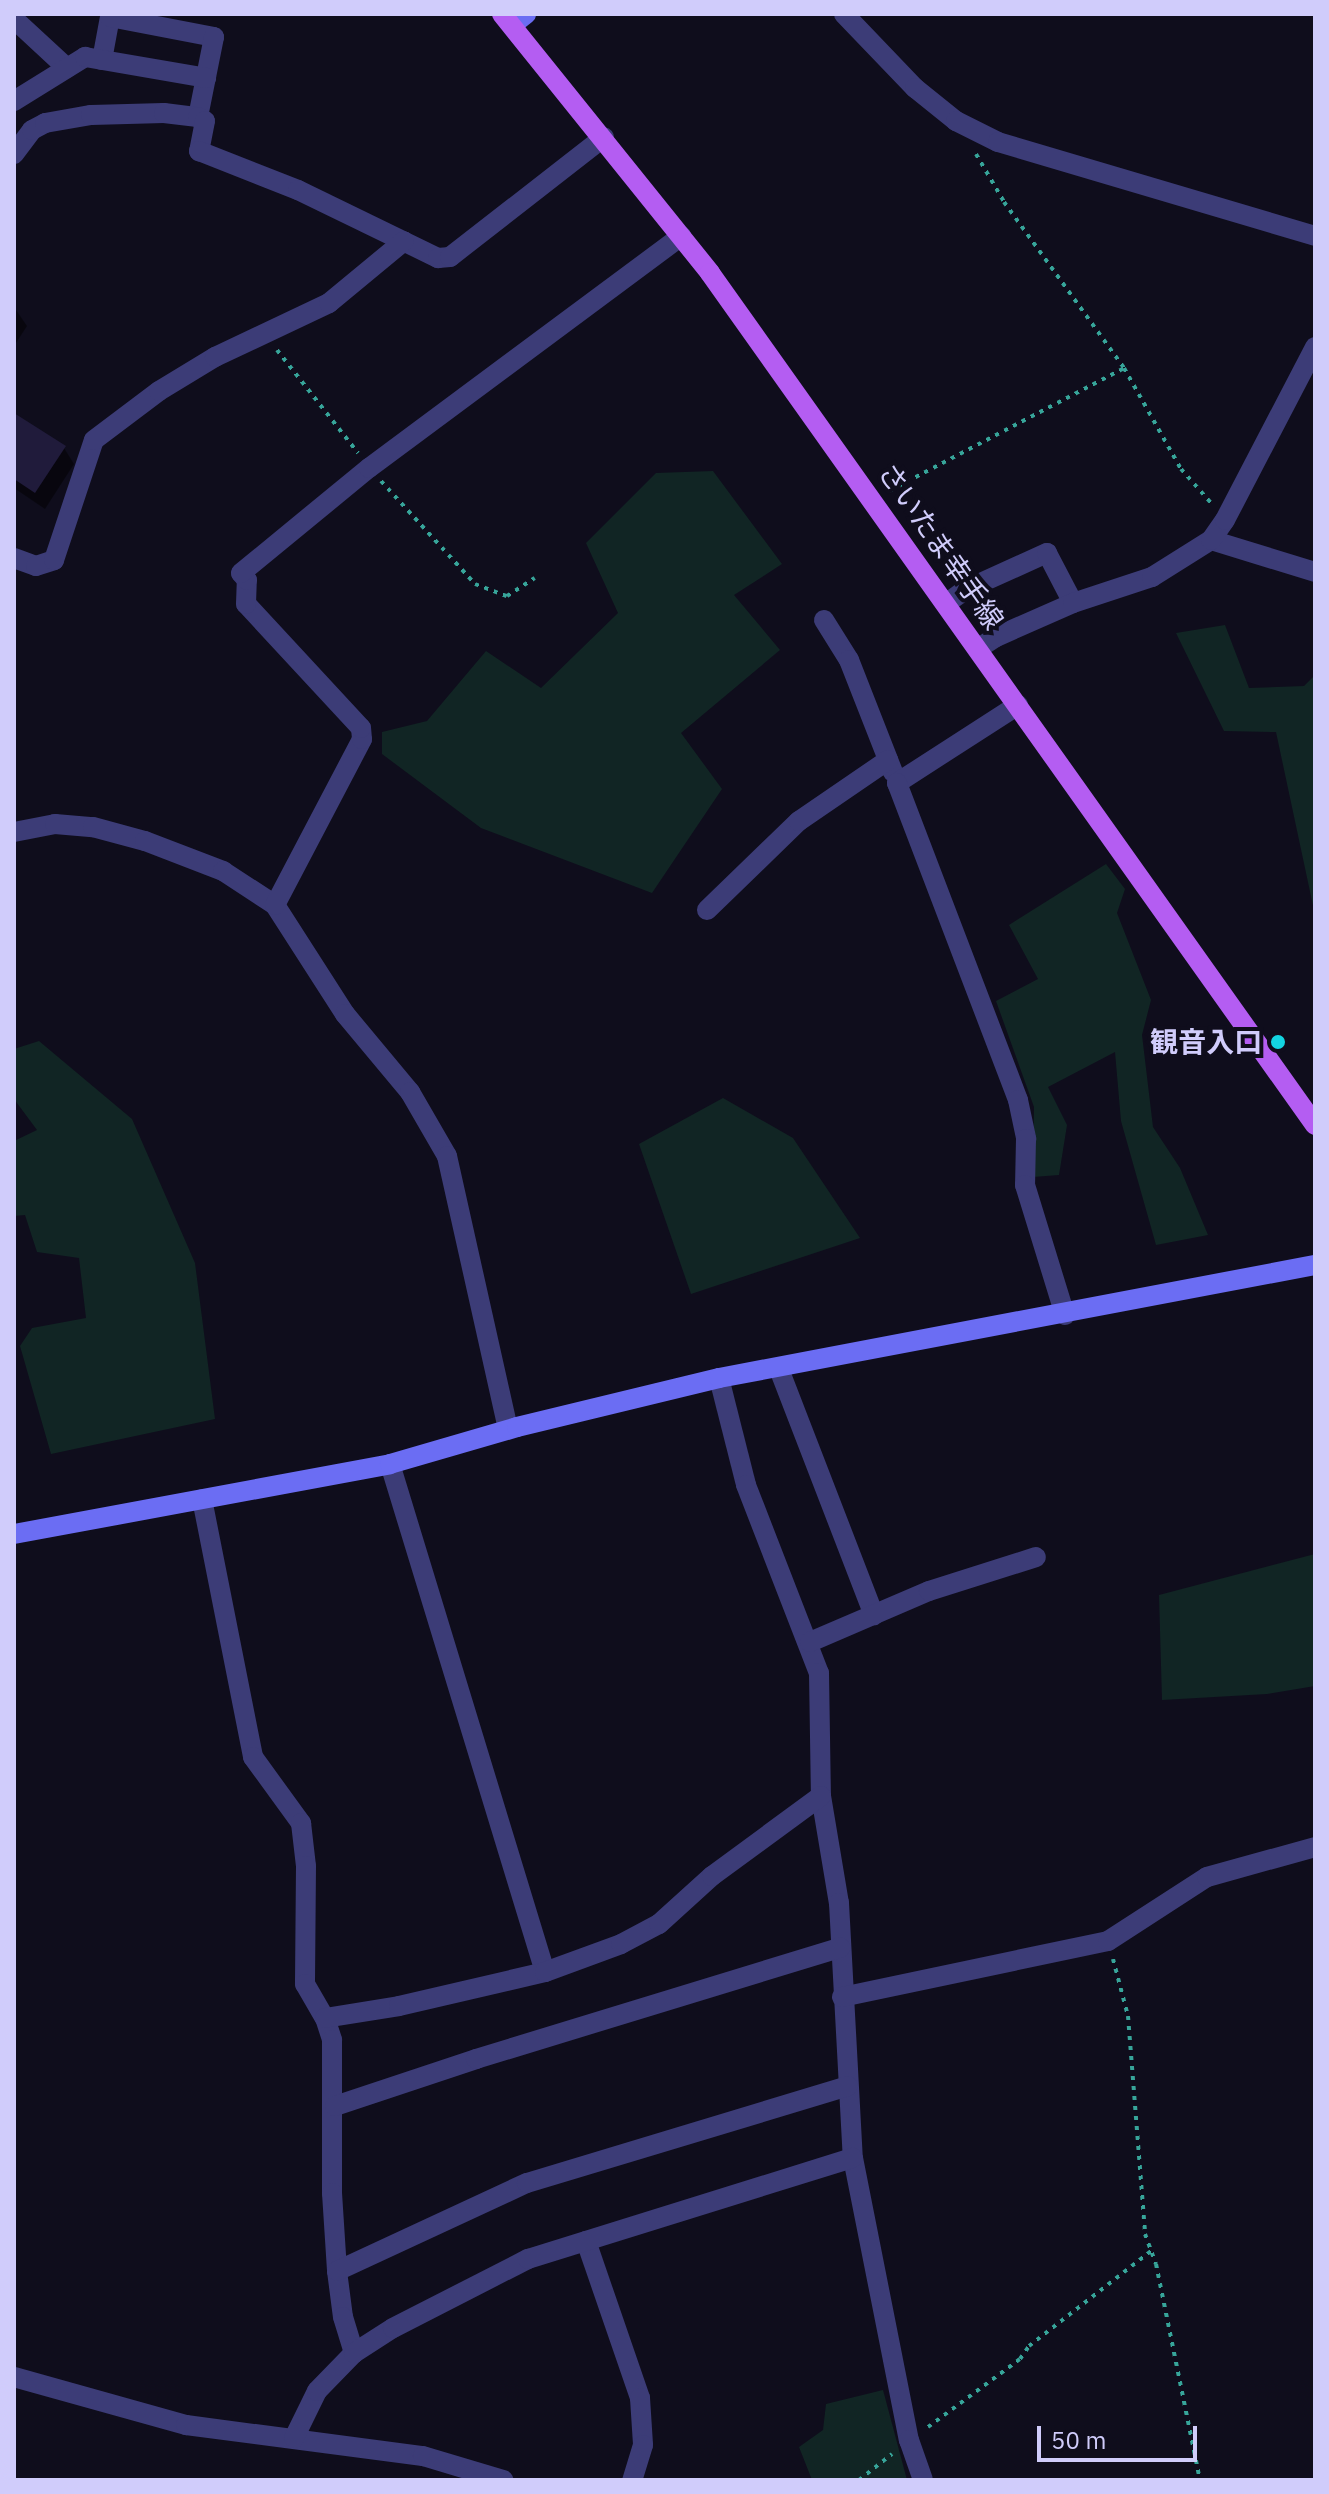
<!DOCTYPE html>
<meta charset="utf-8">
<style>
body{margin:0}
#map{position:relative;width:1329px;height:2494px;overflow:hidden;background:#0f0d1c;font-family:"IBM Plex Sans","Noto Sans JP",sans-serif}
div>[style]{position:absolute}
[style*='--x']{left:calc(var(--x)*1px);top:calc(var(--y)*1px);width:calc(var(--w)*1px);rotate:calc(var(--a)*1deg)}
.green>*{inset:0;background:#112524}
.shadow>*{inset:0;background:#0007}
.building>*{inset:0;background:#201b3b}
.path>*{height:4px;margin-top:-2px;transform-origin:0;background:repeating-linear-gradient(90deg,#37a59a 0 4px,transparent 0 10px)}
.street>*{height:20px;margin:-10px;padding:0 10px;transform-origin:10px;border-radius:10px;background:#3c3c77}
.secondary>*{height:20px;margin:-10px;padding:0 10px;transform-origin:10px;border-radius:10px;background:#6b6df3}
.primary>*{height:20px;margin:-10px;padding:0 10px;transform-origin:10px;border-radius:10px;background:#b45df2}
.dots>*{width:22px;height:22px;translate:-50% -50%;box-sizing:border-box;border:4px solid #0f0d1c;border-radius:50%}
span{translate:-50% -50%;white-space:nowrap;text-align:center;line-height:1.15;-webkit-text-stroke:8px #0f0d1c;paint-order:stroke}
.street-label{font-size:28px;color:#d0ccfb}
.poi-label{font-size:28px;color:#d0ccfb;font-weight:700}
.right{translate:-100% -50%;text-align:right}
.frame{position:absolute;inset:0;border:16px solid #d0ccfb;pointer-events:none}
.scale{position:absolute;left:1037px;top:2426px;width:160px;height:36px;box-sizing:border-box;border:4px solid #d0ccfb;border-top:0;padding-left:10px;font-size:24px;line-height:28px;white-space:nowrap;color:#d0ccfb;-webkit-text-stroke:6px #0f0d1c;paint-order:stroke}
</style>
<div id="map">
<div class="green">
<div style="clip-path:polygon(713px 471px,782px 564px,734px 595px,780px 650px,681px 733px,722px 789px,652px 893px,481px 828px,382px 754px,382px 732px,427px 721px,486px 651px,541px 688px,618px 613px,586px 543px,656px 473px)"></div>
<div style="clip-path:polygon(1225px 625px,1249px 688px,1304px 686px,1315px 675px,1315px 915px,1276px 732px,1224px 731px,1176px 633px)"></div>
<div style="clip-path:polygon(1106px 864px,1125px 889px,1117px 913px,1151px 1000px,1142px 1035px,1153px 1127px,1180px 1168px,1208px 1235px,1156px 1245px,1121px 1121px,1115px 1052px,1048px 1087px,1067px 1125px,1059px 1175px,1033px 1177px,1034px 1107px,996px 1001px,1038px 979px,1009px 925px)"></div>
<div style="clip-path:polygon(39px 1041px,132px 1119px,195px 1263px,215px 1419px,51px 1454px,20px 1346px,32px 1328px,86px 1318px,79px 1258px,37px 1252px,25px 1215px,14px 1216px,14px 1141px,37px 1130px,14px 1099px,14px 1049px)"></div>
<div style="clip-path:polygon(723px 1098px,793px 1138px,860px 1238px,691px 1294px,639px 1144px)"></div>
<div style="clip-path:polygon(1315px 1554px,1315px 1686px,1267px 1694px,1162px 1700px,1159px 1595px)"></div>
<div style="clip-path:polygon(883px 2390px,907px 2480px,812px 2480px,799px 2447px,823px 2430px,826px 2404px)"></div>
</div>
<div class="shadow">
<div style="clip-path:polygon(14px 307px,27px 326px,14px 346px)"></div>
<div style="clip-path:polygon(14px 415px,64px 448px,74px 464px,45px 509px,14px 488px)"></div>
</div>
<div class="building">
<div style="clip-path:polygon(14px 413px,66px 446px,35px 493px,14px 479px)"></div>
</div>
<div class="path">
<div style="--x:976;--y:154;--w:56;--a:59.7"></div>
<div style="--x:1004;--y:202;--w:205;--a:54.1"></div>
<div style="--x:1124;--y:368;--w:116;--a:60.6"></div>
<div style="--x:1181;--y:469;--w:47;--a:48.5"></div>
<div style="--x:277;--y:350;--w:131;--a:51.8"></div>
<div style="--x:381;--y:481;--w:139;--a:47.6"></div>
<div style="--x:475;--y:584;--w:34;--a:21"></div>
<div style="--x:507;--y:596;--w:33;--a:-33"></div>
<div style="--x:889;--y:491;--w:265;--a:-27.6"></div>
<div style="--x:1113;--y:1959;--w:59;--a:75.3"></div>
<div style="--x:1128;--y:2016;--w:219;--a:85.5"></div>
<div style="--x:1145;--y:2234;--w:32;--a:70"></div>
<div style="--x:1156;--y:2264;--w:220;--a:78.5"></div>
<div style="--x:928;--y:2427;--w:114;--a:-36.5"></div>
<div style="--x:1020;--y:2359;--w:16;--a:-55"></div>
<div style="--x:1029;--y:2346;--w:155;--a:-37.9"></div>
<div style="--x:859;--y:2480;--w:42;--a:-38.2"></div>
</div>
<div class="street">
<div style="--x:844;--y:14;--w:103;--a:46.2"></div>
<div style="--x:915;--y:88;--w:53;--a:38.8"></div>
<div style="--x:956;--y:121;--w:47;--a:26.6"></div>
<div style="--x:998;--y:142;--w:331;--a:16.5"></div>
<div style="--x:14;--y:19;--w:72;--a:42.8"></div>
<div style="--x:102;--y:60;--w:44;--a:-79.5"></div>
<div style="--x:110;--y:17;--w:106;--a:10.9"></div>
<div style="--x:214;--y:37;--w:82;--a:101.3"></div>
<div style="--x:14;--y:101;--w:84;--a:-31.8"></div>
<div style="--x:85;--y:57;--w:123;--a:9.8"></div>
<div style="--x:14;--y:154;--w:30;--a:-53"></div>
<div style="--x:32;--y:130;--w:15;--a:-28"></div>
<div style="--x:45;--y:123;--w:47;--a:-9.9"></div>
<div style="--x:91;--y:115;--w:73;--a:-1.6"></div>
<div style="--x:164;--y:113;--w:34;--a:7"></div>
<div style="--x:198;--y:117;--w:8;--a:30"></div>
<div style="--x:205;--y:121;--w:31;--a:101"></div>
<div style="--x:199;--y:151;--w:106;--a:21.5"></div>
<div style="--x:298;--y:190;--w:156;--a:25.9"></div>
<div style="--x:438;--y:258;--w:12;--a:-5"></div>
<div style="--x:450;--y:257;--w:195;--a:-37.9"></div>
<div style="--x:1211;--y:540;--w:109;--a:17.1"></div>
<div style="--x:14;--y:558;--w:23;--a:20"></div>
<div style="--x:36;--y:566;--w:19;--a:-18"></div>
<div style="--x:54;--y:560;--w:126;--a:-71.6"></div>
<div style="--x:94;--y:440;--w:81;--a:-37"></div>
<div style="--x:159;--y:391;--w:66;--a:-31.3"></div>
<div style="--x:215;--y:357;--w:126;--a:-25.3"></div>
<div style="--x:329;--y:303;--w:97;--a:-39.6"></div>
<div style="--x:947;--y:603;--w:22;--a:-36"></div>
<div style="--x:965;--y:590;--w:90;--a:-24.3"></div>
<div style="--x:1047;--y:553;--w:56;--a:62.5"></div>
<div style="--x:824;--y:620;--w:47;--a:58"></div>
<div style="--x:849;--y:660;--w:120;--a:68.6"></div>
<div style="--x:979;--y:648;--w:20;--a:-33"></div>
<div style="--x:996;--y:637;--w:84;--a:-23.8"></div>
<div style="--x:1073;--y:603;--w:83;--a:-18.2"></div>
<div style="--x:1152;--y:577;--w:70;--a:-32.1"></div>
<div style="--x:1211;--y:540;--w:24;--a:-55"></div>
<div style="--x:1225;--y:520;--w:195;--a:-62.5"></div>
<div style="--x:1018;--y:705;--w:144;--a:147.2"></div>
<div style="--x:897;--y:783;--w:339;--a:69.1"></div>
<div style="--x:1018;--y:1100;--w:40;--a:78"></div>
<div style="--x:1026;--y:1139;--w:46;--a:91.2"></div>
<div style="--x:1025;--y:1185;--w:136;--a:72.9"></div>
<div style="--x:14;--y:832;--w:42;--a:-11"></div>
<div style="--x:55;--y:824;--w:38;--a:5"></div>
<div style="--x:93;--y:827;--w:54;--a:15.1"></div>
<div style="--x:145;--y:841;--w:84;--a:21"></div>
<div style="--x:223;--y:871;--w:62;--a:33.2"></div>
<div style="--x:275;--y:905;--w:130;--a:57.3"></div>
<div style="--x:345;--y:1014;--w:102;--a:50.2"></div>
<div style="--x:410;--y:1092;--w:74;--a:60"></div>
<div style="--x:447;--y:1156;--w:280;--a:77.4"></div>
<div style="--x:275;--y:905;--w:187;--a:-62.3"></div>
<div style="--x:362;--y:739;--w:11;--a:-95"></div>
<div style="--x:361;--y:728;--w:169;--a:-132.8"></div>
<div style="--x:246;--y:604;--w:24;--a:-88"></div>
<div style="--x:247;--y:580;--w:9;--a:-131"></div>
<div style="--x:241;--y:573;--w:166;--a:-39.4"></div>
<div style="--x:369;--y:468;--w:389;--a:-36.6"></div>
<div style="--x:707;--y:910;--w:128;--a:-44.1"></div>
<div style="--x:799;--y:821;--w:108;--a:-34.4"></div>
<div style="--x:779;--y:1369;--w:264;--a:68.9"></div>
<div style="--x:719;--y:1378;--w:110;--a:75.8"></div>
<div style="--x:746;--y:1485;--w:202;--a:68.8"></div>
<div style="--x:819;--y:1673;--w:123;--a:89.1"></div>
<div style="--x:821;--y:1796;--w:109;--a:80.5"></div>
<div style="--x:839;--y:1903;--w:255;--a:86.9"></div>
<div style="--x:853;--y:2158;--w:288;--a:78.8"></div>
<div style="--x:909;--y:2440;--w:42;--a:70.7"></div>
<div style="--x:390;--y:1464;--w:531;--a:73.03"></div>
<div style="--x:202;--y:1499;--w:263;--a:78.8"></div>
<div style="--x:253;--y:1757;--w:82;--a:54"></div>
<div style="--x:301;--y:1823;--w:43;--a:83.4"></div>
<div style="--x:306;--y:1866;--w:118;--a:90.5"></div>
<div style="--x:305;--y:1984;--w:39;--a:60"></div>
<div style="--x:325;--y:2018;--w:23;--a:72"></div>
<div style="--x:332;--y:2040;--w:153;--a:90"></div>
<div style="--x:332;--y:2193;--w:78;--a:86.3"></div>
<div style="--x:337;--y:2271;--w:46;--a:82.6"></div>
<div style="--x:343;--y:2317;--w:38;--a:73"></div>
<div style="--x:810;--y:1642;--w:129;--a:-23.2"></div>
<div style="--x:929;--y:1591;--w:112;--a:-17.6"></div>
<div style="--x:842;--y:1997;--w:272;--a:-11.9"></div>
<div style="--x:1108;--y:1941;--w:118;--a:-32.9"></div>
<div style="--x:1207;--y:1877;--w:112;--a:-15.5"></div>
<div style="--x:325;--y:2018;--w:75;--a:-9.2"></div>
<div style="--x:399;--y:2006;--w:150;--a:-13.1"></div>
<div style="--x:545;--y:1972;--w:81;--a:-20.2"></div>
<div style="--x:621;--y:1944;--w:43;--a:-27.8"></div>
<div style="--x:659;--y:1924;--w:72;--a:-42.2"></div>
<div style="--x:712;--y:1876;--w:135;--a:-36.3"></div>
<div style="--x:335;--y:2106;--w:149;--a:-18.4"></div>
<div style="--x:476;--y:2059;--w:381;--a:-17"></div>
<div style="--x:586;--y:2241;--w:166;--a:71"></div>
<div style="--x:640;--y:2398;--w:47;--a:86.3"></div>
<div style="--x:643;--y:2445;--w:37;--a:107"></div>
<div style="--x:337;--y:2271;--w:209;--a:-24.9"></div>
<div style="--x:527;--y:2183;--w:335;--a:-16.8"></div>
<div style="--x:14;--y:2377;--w:179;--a:15.6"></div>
<div style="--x:186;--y:2425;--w:239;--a:7.5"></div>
<div style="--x:423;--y:2456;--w:84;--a:16.7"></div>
<div style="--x:294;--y:2438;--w:52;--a:-63.9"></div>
<div style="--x:317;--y:2391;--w:53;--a:-45.8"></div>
<div style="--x:354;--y:2353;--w:46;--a:-32.7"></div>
<div style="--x:393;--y:2328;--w:152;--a:-27.1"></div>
<div style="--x:528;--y:2259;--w:340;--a:-17.3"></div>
</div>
<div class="secondary">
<div style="--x:512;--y:25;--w:18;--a:-38"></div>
<div style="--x:14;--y:1534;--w:382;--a:-10.5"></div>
<div style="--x:390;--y:1464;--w:132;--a:-16.2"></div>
<div style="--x:517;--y:1427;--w:208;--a:-13.6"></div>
<div style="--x:719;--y:1378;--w:607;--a:-10.74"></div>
</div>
<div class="primary">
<div style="--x:502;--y:14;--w:332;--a:51.2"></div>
<div style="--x:710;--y:273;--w:1045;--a:54.62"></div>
</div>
<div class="dots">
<div style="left:1278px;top:1042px;background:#13d4e1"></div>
</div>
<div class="street-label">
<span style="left:941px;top:546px;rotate:55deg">さいたま幸手線</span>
</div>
<div class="poi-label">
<span class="right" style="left:1262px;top:1042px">観音入口</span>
</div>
<div class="frame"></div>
<div class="scale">50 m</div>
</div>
